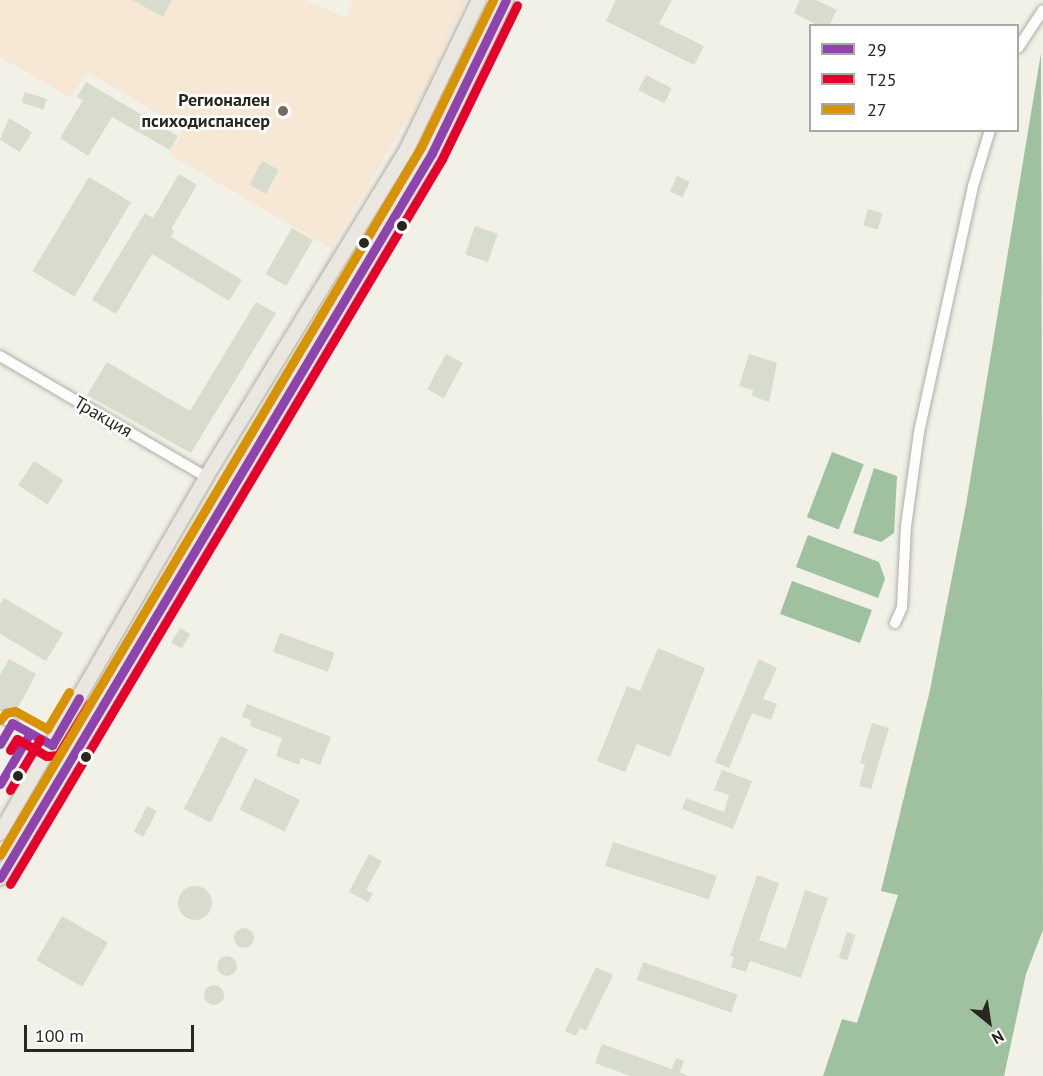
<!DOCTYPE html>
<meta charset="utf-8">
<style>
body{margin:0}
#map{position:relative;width:1043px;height:1076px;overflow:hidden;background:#f2f1e7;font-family:"PT Sans",sans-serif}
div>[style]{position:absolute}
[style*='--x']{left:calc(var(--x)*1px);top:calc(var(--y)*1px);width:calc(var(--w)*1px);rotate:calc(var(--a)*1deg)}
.green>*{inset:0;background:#f7e8d6}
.water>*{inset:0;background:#9fc19f;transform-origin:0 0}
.building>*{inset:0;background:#d7dccc;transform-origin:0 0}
.round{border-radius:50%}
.roads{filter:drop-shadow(0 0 2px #afaea7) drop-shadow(0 0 2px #afaea7)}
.minor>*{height:10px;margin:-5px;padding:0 5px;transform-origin:5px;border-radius:5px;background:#fdfdfb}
.major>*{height:14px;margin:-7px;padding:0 7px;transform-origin:7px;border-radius:7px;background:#eae7e0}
.bus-1>*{height:9px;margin:-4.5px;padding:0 4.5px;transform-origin:4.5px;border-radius:4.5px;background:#8e44ad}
.bus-2>*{height:9px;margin:-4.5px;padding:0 4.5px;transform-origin:4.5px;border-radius:4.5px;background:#e4002b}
.bus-3>*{height:9px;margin:-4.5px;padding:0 4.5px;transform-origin:4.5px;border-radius:4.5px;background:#d89305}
.dots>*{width:16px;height:16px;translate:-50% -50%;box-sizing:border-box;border:3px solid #fff;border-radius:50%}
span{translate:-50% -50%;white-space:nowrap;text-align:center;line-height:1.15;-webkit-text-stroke:5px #fff;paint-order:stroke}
.poi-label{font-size:18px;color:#272720;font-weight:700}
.right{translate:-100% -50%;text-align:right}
.street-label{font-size:18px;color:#272720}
.legend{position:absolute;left:809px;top:24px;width:210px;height:108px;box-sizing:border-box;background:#fff;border:2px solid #a9a9a6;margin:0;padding:8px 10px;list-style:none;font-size:18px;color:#272720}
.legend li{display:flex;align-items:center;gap:12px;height:30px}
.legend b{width:30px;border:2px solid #a9a9a6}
.north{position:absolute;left:959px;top:992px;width:60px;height:60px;-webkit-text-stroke:4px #fff;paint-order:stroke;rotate:150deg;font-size:16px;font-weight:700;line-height:24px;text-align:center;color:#272720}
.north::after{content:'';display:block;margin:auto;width:21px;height:27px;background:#272720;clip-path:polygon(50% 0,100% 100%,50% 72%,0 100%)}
.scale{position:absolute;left:24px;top:1025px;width:170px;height:27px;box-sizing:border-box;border:3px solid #272720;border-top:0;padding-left:8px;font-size:18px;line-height:21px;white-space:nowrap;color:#272720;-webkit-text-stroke:4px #fff;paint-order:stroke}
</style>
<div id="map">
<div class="green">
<div style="clip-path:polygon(0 0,304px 0,346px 17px,353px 0,466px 0,425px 89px,331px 249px,169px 154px,184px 128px,87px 72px,71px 98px,0 57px)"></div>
</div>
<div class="water">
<div style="clip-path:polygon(1041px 53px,1043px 930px,1026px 974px,1004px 1076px,823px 1076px,842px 1019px,857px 1023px,898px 895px,881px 891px,930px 690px,966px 505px)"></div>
<div style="left:832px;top:452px;width:34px;height:70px;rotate:21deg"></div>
<div style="clip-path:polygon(874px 468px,897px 476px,894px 533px,881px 542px,853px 533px)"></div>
<div style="clip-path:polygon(808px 535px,879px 562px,885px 579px,878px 598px,796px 567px)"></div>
<div style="left:792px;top:581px;width:85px;height:35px;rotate:20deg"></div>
</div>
<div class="building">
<div style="clip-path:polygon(132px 0,172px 0,163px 17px)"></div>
<div style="clip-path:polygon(616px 0,672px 0,659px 24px,704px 46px,694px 65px,606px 21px)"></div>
<div style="clip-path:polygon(800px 0,816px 0,837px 10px,829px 26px,819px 26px,794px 13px)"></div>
<div style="left:646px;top:75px;width:29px;height:17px;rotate:27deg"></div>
<div style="clip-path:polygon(86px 82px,178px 136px,170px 150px,112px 117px,88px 156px,60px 138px,83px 100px,77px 97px)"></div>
<div style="left:25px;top:92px;width:23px;height:11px;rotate:18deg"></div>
<div style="clip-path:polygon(9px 118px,32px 132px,20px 152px,0 140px)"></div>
<div style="left:262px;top:161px;width:19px;height:27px;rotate:28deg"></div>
<div style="clip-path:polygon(179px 174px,197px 185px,171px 229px,174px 231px,171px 237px,242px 280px,229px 301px,152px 254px,116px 314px,92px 300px,145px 213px,153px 218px)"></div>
<div style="left:677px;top:176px;width:14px;height:17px;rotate:25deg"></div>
<div style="left:89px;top:177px;width:49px;height:110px;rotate:31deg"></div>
<div style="left:868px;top:209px;width:15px;height:17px;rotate:16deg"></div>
<div style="left:475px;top:226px;width:24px;height:30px;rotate:19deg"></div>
<div style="left:292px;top:228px;width:24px;height:53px;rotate:30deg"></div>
<div style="clip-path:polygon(256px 302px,276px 313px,191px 453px,87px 395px,107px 362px,190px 411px)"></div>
<div style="left:446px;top:354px;width:19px;height:40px;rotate:28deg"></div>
<div style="clip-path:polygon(749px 354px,777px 363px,769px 402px,752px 396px,753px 390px,739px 386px)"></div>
<div style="left:34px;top:461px;width:35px;height:29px;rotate:33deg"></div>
<div style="clip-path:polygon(4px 598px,63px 633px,46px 661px,0 634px,0 604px)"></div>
<div style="left:180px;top:628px;width:12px;height:17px;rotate:31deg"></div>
<div style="left:280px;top:633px;width:58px;height:20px;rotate:20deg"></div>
<div style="clip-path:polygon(658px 648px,705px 668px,670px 757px,637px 744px,625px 772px,597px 761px,627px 686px,640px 691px)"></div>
<div style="clip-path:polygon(9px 659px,36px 674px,14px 715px,0 707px,0 675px)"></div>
<div style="clip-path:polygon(759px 659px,777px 668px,763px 699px,777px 704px,771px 720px,752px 713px,729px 768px,715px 762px)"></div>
<div style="clip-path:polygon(247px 704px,331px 737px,320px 765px,301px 758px,299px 765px,276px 756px,282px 738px,250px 726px,251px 720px,242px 717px)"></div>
<div style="clip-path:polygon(872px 723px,889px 728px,871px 789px,859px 786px,865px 764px,860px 763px)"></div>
<div style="left:221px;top:736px;width:30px;height:82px;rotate:27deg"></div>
<div style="clip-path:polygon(722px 770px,752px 781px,733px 829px,682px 809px,686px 798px,724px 812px,729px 795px,714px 790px)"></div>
<div style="left:255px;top:778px;width:50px;height:35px;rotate:26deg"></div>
<div style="left:147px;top:806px;width:11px;height:29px;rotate:27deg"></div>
<div style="left:613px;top:842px;width:109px;height:25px;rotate:18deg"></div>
<div style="clip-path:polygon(369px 854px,382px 861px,366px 890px,373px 894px,368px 902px,349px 892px)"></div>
<div style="clip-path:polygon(757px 875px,779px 883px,759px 940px,786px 949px,805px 890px,828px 898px,801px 978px,750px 961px,746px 972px,731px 967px,734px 957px,730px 956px)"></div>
<div class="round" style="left:178px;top:886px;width:34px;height:34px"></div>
<div style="left:62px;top:916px;width:53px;height:51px;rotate:30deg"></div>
<div class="round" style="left:234px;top:928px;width:20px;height:20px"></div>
<div style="left:847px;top:932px;width:9px;height:27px;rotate:18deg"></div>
<div class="round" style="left:217px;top:956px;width:20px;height:20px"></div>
<div style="left:643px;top:962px;width:100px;height:19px;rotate:19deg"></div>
<div style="clip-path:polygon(596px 967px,613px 975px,586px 1031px,580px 1028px,576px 1036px,565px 1031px)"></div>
<div class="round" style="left:204px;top:985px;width:20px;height:20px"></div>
<div style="clip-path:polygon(602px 1044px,672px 1069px,676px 1058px,684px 1061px,680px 1072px,688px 1076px,630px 1076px,595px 1063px)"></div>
</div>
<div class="roads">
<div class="minor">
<div style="--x:1018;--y:48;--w:45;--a:-56.7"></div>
<div style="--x:0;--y:356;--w:239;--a:30.4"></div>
<div style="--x:895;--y:623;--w:17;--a:-66"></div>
<div style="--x:902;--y:607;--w:81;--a:-87.2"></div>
<div style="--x:906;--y:526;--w:95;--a:-82.1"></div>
<div style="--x:919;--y:432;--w:252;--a:-77.6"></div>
<div style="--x:973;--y:186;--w:59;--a:-73.1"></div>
<div style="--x:0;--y:716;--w:14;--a:30"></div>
</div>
<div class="major">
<div style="--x:0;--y:833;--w:411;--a:-59.9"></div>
<div style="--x:206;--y:477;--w:382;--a:-58.5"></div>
<div style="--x:406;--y:151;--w:168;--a:-64.2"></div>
<div style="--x:0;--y:878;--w:844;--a:-59.21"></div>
<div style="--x:432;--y:153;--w:170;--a:-64.2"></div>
</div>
</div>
<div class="bus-1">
<div style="--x:0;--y:744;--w:24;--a:-60"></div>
<div style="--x:12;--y:723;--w:46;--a:28.8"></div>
<div style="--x:52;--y:745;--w:54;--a:-60.1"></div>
<div style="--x:0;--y:784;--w:59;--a:-59.5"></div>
<div style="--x:0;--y:878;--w:844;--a:-59.21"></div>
<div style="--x:432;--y:153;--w:170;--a:-64.2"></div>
</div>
<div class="bus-2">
<div style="--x:10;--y:750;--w:13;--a:-58"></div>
<div style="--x:17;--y:739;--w:34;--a:30"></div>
<div style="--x:47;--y:756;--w:11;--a:-5"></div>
<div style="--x:58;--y:755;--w:60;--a:-58.7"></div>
<div style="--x:10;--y:790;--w:59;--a:-59.5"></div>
<div style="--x:10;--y:884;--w:844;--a:-59.21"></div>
<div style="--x:442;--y:159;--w:171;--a:-64"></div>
</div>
<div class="bus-3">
<div style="--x:0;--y:720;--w:9;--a:-49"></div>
<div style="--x:6;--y:713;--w:9;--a:-13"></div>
<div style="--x:15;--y:711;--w:37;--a:29"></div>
<div style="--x:47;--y:729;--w:43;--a:-59.3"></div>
<div style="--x:0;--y:855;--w:824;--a:-59.26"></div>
<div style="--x:421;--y:147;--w:164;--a:-63.9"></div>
</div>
<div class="dots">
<div style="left:283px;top:111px;background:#6e6e66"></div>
<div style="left:402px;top:226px;background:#272720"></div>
<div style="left:364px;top:243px;background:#272720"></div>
<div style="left:86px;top:757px;background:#272720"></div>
<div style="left:18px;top:776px;background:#272720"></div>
</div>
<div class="poi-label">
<span class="right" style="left:270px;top:111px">Регионален<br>психодиспансер</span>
</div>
<div class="street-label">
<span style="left:103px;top:417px;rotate:30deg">Тракция</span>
</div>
<ul class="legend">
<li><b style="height:8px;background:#8e44ad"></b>29</li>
<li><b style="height:8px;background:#e4002b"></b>Т25</li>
<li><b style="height:8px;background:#d89305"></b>27</li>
</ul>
<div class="north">N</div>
<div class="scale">100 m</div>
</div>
